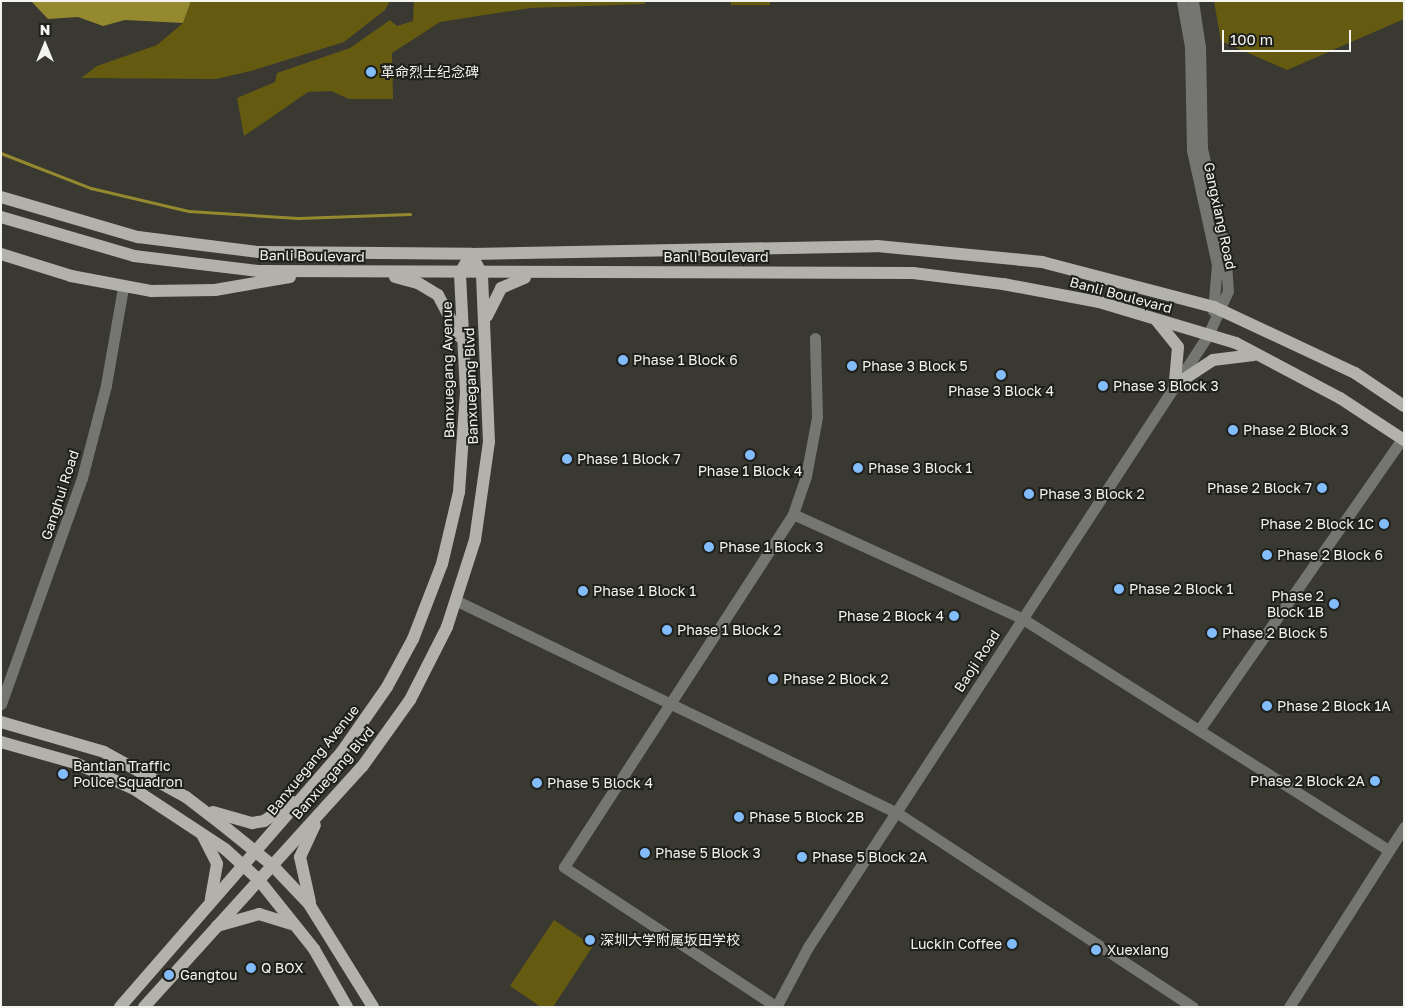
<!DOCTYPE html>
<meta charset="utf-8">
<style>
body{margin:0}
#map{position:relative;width:1405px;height:1008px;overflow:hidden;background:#393831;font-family:"Golos Text","Noto Sans SC",sans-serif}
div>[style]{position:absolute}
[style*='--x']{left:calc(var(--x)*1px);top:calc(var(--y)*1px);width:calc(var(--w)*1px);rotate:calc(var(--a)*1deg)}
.green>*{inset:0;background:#655b10;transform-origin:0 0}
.water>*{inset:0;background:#94892f}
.stream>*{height:2.5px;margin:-1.25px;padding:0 1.25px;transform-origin:1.25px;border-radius:1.25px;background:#94892f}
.minor>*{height:11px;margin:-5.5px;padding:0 5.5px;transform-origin:5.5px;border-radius:5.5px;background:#757572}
.major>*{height:12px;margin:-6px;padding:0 6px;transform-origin:6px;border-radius:6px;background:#b2b1aa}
.dots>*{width:14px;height:14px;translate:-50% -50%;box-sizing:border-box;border:2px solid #1f1f1c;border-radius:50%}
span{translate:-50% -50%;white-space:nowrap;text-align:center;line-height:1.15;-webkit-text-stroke:4px #1f1f1c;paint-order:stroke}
.poi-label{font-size:14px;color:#f3f3ef}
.left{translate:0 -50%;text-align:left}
.right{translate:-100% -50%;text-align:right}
.street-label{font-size:14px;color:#f3f3ef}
.frame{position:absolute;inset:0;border:2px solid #f3f3ef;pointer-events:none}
.north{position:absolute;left:20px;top:20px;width:50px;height:50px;-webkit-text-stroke:4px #1f1f1c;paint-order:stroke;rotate:0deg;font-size:14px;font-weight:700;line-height:20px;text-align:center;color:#f3f3ef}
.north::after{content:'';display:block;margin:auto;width:18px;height:22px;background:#f3f3ef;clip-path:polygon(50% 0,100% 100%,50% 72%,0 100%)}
.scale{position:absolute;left:1222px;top:30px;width:129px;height:22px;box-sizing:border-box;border:2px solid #f3f3ef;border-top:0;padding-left:6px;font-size:15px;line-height:18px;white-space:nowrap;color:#f3f3ef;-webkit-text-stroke:4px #1f1f1c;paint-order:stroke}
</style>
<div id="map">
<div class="green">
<div style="clip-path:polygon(191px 1px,390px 1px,385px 10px,344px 42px,251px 71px,216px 79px,81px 78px,97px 66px,157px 45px,183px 23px)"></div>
<div style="clip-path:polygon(414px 1px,645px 1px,645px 4px,530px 8px,440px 22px,392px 53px,393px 99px,349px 99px,331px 91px,308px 92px,244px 136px,237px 98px,275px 82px,277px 73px,350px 48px,390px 20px,397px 26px,413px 21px)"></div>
<div style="left:731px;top:1px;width:39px;height:4px"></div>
<div style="clip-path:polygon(1214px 1px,1404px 1px,1404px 19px,1287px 70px,1221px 41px)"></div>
<div style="clip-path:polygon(554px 920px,593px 946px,553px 1007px,541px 1007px,510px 986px)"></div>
</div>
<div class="water">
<div style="clip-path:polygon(31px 1px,191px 1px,183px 23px,125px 20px,103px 26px,78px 17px,48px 19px)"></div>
</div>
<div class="stream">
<div style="--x:1;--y:153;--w:97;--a:21.3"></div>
<div style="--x:91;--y:188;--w:101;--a:13.2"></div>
<div style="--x:189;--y:211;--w:109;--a:3.7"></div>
<div style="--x:298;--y:218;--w:112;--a:-2"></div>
</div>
<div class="minor">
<div style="--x:1182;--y:1;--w:47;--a:80.1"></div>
<div style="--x:1190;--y:47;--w:103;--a:88.9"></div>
<div style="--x:1192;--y:150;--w:118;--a:77.7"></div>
<div style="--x:1217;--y:265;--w:46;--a:95"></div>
<div style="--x:793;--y:514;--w:253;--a:24.5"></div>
<div style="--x:1023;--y:619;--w:433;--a:32.3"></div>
<div style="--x:457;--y:601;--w:487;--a:25.7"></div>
<div style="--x:896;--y:812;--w:355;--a:33.3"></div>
<div style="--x:1;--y:704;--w:240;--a:-70.3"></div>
<div style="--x:82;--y:478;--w:96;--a:-75.5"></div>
<div style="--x:106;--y:385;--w:98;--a:-80.1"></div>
<div style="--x:1199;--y:730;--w:355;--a:-55.1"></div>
<div style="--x:776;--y:1007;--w:68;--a:-61.9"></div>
<div style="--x:808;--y:947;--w:731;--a:-56.83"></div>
<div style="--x:1208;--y:335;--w:48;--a:-65.6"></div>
<div style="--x:1228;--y:291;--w:41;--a:-94.2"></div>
<div style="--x:1225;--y:250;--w:104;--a:-102.8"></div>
<div style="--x:1202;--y:149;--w:102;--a:-91.1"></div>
<div style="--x:1200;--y:47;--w:47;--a:-98.7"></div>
<div style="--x:777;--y:1007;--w:255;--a:-146.7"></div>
<div style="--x:564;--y:867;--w:421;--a:-57"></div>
<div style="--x:793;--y:514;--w:40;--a:-71.1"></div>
<div style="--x:806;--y:476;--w:60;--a:-79.4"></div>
<div style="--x:817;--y:417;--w:79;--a:-91.5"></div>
<div style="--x:1289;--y:1007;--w:214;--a:-57.4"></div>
</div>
<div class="major">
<div style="--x:1;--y:197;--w:143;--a:16.3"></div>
<div style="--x:138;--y:237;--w:122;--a:7.1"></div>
<div style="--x:259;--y:252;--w:212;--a:0.5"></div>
<div style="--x:471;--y:254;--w:406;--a:-1.1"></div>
<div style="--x:877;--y:246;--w:166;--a:5.5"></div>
<div style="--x:1042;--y:262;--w:178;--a:14.7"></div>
<div style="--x:1214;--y:307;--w:156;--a:25.1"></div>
<div style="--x:1355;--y:373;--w:59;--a:34"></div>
<div style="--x:1;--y:217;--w:139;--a:16.3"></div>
<div style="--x:134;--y:256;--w:125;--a:6.9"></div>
<div style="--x:258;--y:271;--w:655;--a:0.17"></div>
<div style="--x:913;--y:273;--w:91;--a:7"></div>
<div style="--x:1003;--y:284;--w:98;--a:10.6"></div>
<div style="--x:1099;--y:302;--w:143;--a:16.7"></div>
<div style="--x:1236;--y:343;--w:118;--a:27.9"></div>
<div style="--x:1340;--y:398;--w:77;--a:33.3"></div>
<div style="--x:1;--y:254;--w:73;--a:17.4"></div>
<div style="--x:71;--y:276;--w:81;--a:10.6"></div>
<div style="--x:151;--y:291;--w:64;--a:-0.9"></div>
<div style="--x:215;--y:290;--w:76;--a:-9.8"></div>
<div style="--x:395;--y:277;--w:24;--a:15"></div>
<div style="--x:418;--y:283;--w:23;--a:31"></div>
<div style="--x:438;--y:295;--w:47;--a:62.4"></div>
<div style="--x:487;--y:316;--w:31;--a:-63"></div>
<div style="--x:501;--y:288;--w:26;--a:-23"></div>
<div style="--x:1157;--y:321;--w:33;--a:51"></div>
<div style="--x:1178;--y:347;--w:38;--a:95"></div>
<div style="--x:1175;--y:385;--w:45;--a:-33.3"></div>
<div style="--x:1213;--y:360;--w:41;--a:-7"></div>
<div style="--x:1;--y:722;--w:107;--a:16.2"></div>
<div style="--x:104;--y:752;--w:94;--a:28.8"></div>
<div style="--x:186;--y:797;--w:43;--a:37.4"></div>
<div style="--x:220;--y:823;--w:67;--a:38.9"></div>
<div style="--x:272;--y:865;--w:54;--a:46.5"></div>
<div style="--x:309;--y:904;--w:121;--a:58.1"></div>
<div style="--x:1;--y:742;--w:77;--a:15.8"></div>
<div style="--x:75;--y:763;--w:64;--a:23.8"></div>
<div style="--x:134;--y:789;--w:109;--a:33.4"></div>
<div style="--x:225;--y:849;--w:45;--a:42.3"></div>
<div style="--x:258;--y:879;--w:90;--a:51.3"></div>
<div style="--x:314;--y:949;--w:67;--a:60.4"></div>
<div style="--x:213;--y:812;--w:41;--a:15.8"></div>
<div style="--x:252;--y:823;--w:12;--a:-9"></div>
<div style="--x:264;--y:821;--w:34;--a:-34"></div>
<div style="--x:203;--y:836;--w:31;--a:63"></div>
<div style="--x:217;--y:864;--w:36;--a:100"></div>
<div style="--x:310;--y:902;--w:46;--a:-102.5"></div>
<div style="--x:300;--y:857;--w:35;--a:-65"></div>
<div style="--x:217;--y:926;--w:44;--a:-15.9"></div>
<div style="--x:259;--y:914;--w:34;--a:17"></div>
<div style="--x:120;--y:1007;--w:337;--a:-49"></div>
<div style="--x:341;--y:753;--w:80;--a:-55.1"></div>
<div style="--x:387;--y:687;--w:55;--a:-61.6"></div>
<div style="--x:413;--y:639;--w:80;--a:-68.9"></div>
<div style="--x:442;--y:564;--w:74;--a:-76.7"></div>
<div style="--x:459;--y:492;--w:99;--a:-86"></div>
<div style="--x:466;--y:393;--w:120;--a:-92.9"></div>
<div style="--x:460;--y:273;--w:22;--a:-60"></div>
<div style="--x:144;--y:1007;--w:324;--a:-47.8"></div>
<div style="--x:362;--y:767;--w:82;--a:-54.4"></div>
<div style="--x:410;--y:700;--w:82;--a:-63.1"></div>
<div style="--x:447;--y:627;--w:91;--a:-72.2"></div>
<div style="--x:475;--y:540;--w:99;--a:-81.9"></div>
<div style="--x:489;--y:442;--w:168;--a:-92.4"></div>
<div style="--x:482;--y:274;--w:23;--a:-119"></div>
</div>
<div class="dots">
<div style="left:371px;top:72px;background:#83bcfb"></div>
<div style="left:623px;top:360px;background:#83bcfb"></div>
<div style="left:852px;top:366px;background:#83bcfb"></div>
<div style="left:1001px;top:375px;background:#83bcfb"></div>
<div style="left:1103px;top:386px;background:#83bcfb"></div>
<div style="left:1233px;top:430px;background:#83bcfb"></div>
<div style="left:750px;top:455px;background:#83bcfb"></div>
<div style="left:567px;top:459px;background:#83bcfb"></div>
<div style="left:858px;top:468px;background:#83bcfb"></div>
<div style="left:1322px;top:488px;background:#83bcfb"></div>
<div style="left:1029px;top:494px;background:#83bcfb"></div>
<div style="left:1384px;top:524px;background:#83bcfb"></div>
<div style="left:709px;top:547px;background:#83bcfb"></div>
<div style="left:1267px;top:555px;background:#83bcfb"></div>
<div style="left:1119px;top:589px;background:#83bcfb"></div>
<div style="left:583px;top:591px;background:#83bcfb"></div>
<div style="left:1334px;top:604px;background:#83bcfb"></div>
<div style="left:954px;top:616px;background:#83bcfb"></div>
<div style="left:667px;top:630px;background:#83bcfb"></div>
<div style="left:1212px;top:633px;background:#83bcfb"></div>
<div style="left:773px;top:679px;background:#83bcfb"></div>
<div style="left:1267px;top:706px;background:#83bcfb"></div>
<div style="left:63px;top:774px;background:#83bcfb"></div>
<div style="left:1375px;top:781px;background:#83bcfb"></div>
<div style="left:537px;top:783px;background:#83bcfb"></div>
<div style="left:739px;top:817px;background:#83bcfb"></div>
<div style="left:645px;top:853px;background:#83bcfb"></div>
<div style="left:802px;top:857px;background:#83bcfb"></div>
<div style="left:590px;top:940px;background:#83bcfb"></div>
<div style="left:1012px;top:944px;background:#83bcfb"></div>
<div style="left:1096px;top:950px;background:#83bcfb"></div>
<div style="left:251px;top:968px;background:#83bcfb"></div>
<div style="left:169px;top:975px;background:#83bcfb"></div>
</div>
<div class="poi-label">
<span class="left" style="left:381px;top:72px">革命烈士纪念碑</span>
<span class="left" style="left:633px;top:360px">Phase 1 Block 6</span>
<span class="left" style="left:862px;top:366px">Phase 3 Block 5</span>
<span class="left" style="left:1113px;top:386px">Phase 3 Block 3</span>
<span style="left:1001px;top:391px">Phase 3 Block 4</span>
<span class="left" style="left:1243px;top:430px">Phase 2 Block 3</span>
<span class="left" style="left:577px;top:459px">Phase 1 Block 7</span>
<span class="left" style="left:868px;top:468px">Phase 3 Block 1</span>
<span style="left:750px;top:471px">Phase 1 Block 4</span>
<span class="right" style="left:1312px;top:488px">Phase 2 Block 7</span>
<span class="left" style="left:1039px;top:494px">Phase 3 Block 2</span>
<span class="right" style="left:1374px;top:524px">Phase 2 Block 1C</span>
<span class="left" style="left:719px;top:547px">Phase 1 Block 3</span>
<span class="left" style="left:1277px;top:555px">Phase 2 Block 6</span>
<span class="left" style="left:1129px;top:589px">Phase 2 Block 1</span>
<span class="left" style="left:593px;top:591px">Phase 1 Block 1</span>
<span class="right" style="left:1324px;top:604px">Phase 2<br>Block 1B</span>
<span class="right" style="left:944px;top:616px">Phase 2 Block 4</span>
<span class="left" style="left:677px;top:630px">Phase 1 Block 2</span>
<span class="left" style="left:1222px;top:633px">Phase 2 Block 5</span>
<span class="left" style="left:783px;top:679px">Phase 2 Block 2</span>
<span class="left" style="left:1277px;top:706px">Phase 2 Block 1A</span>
<span class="left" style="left:73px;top:774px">Bantian Traffic<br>Police Squadron</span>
<span class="right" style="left:1365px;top:781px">Phase 2 Block 2A</span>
<span class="left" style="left:547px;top:783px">Phase 5 Block 4</span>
<span class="left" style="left:749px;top:817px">Phase 5 Block 2B</span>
<span class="left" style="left:655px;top:853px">Phase 5 Block 3</span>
<span class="left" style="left:812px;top:857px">Phase 5 Block 2A</span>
<span class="left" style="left:600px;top:940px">深圳大学附属坂田学校</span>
<span class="right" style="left:1002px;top:944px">Luckin Coffee</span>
<span class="left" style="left:1107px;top:950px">Xuexiang</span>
<span class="left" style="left:261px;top:968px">Q BOX</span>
<span class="left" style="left:180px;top:975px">Gangtou</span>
</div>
<div class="street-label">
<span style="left:1220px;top:216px;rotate:78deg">Gangxiang Road</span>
<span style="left:312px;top:256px;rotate:1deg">Banli Boulevard</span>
<span style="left:716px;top:257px">Banli Boulevard</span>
<span style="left:1121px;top:295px;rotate:15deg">Banli Boulevard</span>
<span style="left:448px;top:370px;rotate:-91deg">Banxuegang Avenue</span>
<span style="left:471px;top:386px;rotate:-92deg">Banxuegang Blvd</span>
<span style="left:60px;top:495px;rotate:-72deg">Ganghui Road</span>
<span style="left:977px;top:661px;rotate:-57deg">Baoji Road</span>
<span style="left:313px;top:760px;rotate:-51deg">Banxuegang Avenue</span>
<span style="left:333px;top:773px;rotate:-49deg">Banxuegang Blvd</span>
</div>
<div class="frame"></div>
<div class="north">N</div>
<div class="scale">100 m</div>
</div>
